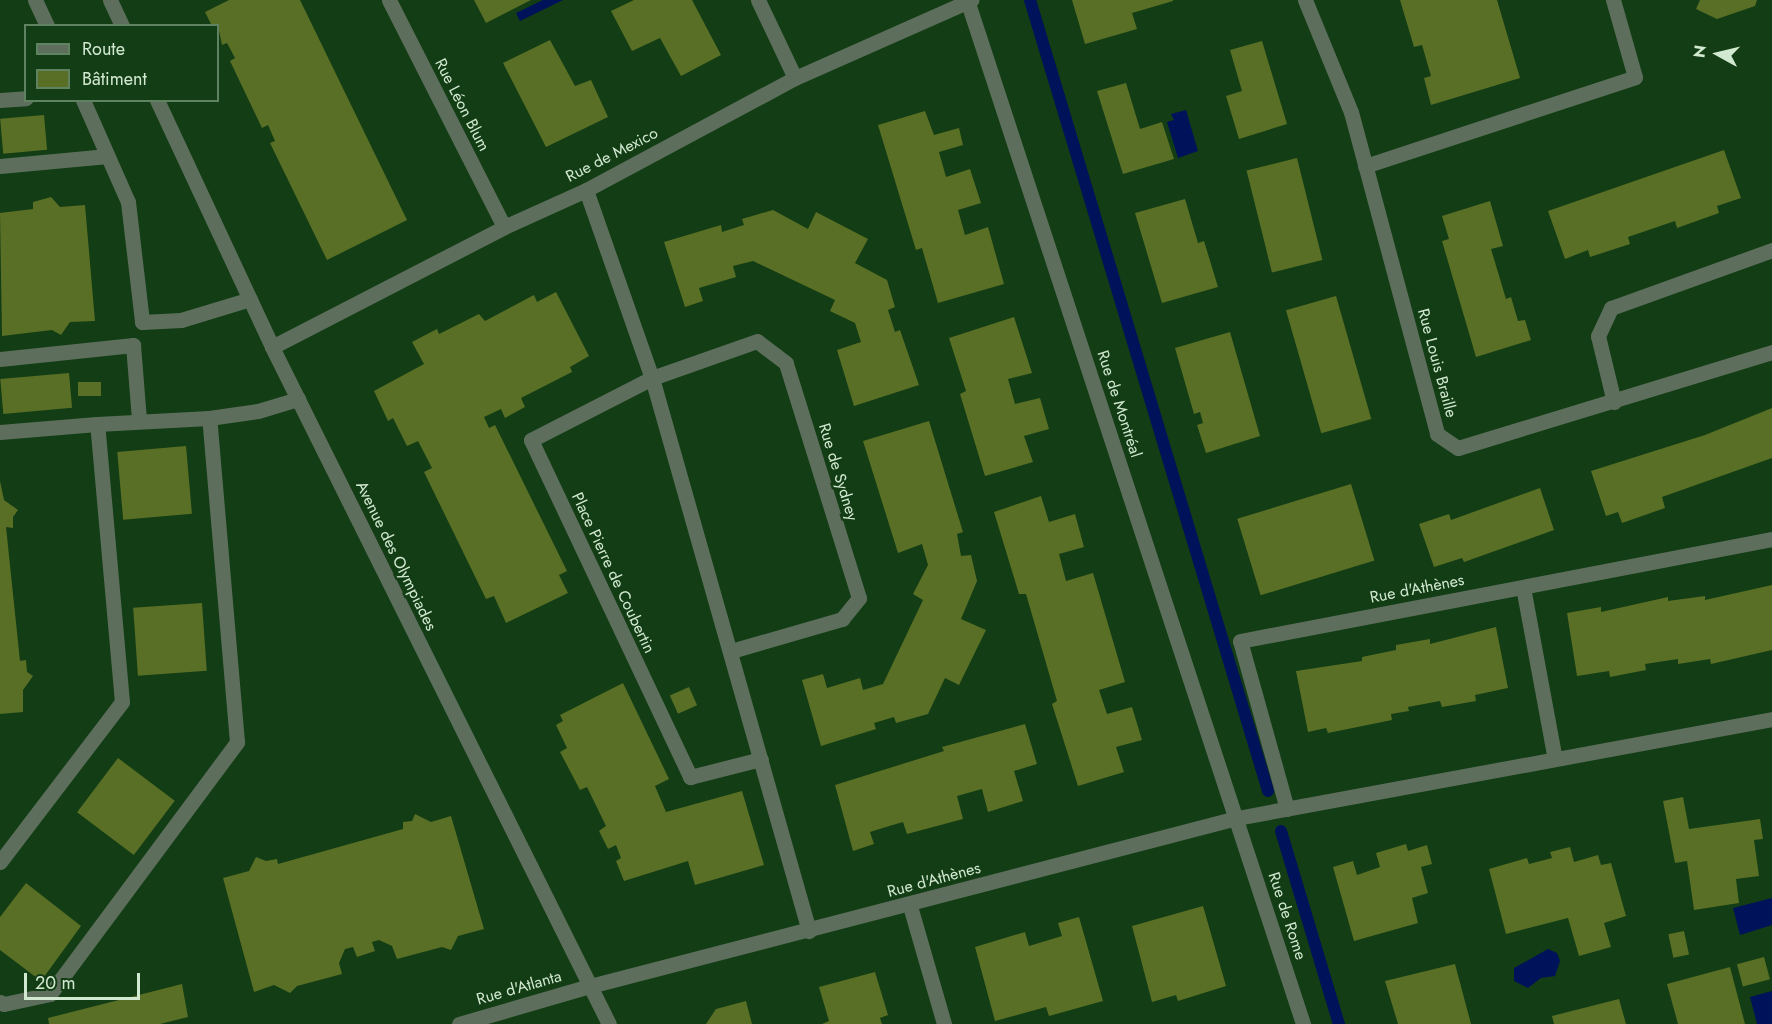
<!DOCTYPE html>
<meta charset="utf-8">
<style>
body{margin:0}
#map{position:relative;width:1772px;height:1024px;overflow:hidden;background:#133d14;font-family:Jost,sans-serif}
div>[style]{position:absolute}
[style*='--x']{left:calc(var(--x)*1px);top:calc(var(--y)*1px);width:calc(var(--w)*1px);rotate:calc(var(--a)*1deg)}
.water>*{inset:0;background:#00125a}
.stream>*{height:12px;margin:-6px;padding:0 6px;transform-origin:6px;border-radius:6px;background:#00125a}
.building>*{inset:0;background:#596f25;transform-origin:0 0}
.minor>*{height:15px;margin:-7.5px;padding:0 7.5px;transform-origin:7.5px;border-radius:7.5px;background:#5d6f5c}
span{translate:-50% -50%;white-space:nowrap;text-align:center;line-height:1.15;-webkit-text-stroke:5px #133d14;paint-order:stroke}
.street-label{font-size:16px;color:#d2e9d1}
.legend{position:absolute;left:24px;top:24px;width:195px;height:78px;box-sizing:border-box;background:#133d14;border:2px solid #5f8260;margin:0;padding:8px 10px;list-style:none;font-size:18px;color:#d2e9d1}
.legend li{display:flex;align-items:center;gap:12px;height:30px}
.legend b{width:30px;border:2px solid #5f8260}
.north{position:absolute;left:1688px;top:24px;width:60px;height:60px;-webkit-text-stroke:4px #133d14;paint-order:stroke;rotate:278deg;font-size:16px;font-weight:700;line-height:24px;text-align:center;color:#d2e9d1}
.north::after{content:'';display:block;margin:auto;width:21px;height:27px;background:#d2e9d1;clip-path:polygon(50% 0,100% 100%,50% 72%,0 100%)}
.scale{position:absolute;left:24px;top:973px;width:116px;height:27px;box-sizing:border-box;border:3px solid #d2e9d1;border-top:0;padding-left:8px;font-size:18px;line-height:21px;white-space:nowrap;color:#d2e9d1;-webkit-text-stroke:4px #133d14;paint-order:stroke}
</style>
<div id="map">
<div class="water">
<div style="clip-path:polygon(543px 0,563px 0,520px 21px,516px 13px)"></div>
<div style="clip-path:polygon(1186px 110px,1198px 151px,1178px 158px,1167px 122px,1174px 120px,1171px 114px)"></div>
<div style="clip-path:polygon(1772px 898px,1772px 925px,1740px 935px,1733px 908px)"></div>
<div style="clip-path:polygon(1548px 949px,1557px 953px,1560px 961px,1555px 976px,1541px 978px,1528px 988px,1514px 981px,1514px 968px)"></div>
<div style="clip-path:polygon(1772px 991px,1772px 1024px,1757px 1024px,1750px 997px)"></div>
</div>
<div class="stream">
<div style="--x:1030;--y:0;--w:826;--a:73.25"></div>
<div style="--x:1281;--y:831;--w:202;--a:73.3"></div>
</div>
<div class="building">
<div style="clip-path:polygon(229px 0,300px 0,407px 220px,327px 260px,270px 143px,275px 141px,268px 125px,262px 128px,230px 61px,235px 58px,227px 43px,222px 45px,218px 26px,212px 26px,205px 12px)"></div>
<div style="clip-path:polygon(474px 0,531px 0,486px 23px)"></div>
<div style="clip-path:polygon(634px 0,692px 0,721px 55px,681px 76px,660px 38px,632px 51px,611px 11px)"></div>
<div style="clip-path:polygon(1072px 0,1173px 0,1173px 1px,1132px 13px,1137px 29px,1085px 44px)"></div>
<div style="clip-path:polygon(1400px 0,1497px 0,1520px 78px,1431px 105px,1424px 78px,1431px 76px,1422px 45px,1414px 47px)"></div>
<div style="clip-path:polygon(1700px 0,1757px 0,1755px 6px,1717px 19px,1696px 9px)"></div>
<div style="clip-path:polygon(550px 40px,575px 86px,591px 80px,608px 117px,546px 147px,503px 63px)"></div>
<div style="clip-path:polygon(1262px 41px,1287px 124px,1239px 139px,1226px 96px,1242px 91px,1230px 50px)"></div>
<div style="clip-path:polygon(1126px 83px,1140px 129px,1162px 122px,1174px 159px,1123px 174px,1097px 91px)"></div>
<div style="clip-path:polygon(925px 111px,934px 135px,959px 128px,963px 145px,939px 152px,946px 177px,970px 169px,981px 203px,958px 210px,965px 235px,988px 227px,1004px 284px,938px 303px,922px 248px,916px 250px,878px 125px)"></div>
<div style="left:44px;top:115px;width:35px;height:44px;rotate:85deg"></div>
<div style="clip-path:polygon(1724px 150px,1741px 198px,1717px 206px,1719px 213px,1677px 228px,1675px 221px,1628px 237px,1630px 244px,1590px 257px,1588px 250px,1565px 259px,1548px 211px)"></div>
<div style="left:1297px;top:158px;width:105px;height:52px;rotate:76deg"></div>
<div style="clip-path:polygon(51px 197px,60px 207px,85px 205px,95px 321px,70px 322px,61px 335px,52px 330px,2px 336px,0 213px,33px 209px,33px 202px)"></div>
<div style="clip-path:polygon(1185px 199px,1198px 243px,1204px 241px,1218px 287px,1162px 303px,1135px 213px)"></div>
<div style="clip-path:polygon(1490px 201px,1503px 246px,1491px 249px,1506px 299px,1511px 297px,1518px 321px,1525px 320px,1531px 340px,1476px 357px,1442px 241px,1449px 239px,1442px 216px)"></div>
<div style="clip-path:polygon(773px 210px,808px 229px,816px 212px,868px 239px,855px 263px,887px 280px,895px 307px,888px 310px,895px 332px,900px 330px,919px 385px,854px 406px,837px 350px,861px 342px,855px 323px,830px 311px,835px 300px,753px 261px,733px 266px,736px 277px,699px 288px,703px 301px,685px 307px,664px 242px,721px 225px,722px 232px,744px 225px,742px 219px)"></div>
<div style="clip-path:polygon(556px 292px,589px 356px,570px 367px,572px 372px,521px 398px,525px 407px,505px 418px,501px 409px,484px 417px,489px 428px,495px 425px,567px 571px,559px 575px,568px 593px,506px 623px,494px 596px,486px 599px,424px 472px,432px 468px,418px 441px,407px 446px,393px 418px,388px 421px,374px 391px,424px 364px,412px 342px,437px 329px,439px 334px,479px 314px,485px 321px,534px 295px,537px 302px)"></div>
<div style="left:1336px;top:296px;width:128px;height:52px;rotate:74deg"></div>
<div style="clip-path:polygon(1014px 317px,1032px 373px,1008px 379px,1015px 404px,1040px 398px,1049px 429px,1024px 436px,1033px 462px,985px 476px,960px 394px,966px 391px,949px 338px)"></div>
<div style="clip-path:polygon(1230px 332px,1260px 436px,1206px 453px,1197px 425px,1203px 423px,1200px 412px,1194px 414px,1175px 348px)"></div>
<div style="left:69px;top:373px;width:35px;height:69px;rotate:85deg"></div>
<div style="left:101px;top:382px;width:14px;height:23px;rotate:90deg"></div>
<div style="clip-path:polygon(1772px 408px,1772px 458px,1662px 497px,1665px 508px,1622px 523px,1618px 512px,1606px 516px,1591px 471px,1705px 435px)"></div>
<div style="clip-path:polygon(929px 421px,963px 532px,957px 534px,961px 556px,971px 555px,977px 581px,961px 619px,986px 630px,959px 685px,945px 678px,928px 714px,896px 723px,894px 717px,874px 723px,876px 729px,821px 746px,802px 680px,823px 674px,827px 688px,860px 678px,863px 690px,883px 684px,923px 600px,913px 594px,928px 565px,922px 544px,898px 553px,863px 441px)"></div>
<div style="left:186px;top:446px;width:68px;height:69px;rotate:85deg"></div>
<div style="clip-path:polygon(0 481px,4px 500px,18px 510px,13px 517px,13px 528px,6px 527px,20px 661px,26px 660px,27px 672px,33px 676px,23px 690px,23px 712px,0 714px)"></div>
<div style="left:1351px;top:484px;width:80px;height:119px;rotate:73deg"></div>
<div style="clip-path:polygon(1540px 488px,1554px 530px,1464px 562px,1462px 558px,1434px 567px,1419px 524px,1449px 514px,1451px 520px)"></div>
<div style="clip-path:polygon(1041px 496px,1049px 522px,1075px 514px,1084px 547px,1059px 554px,1066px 581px,1093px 573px,1125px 682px,1099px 690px,1107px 714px,1132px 707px,1142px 740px,1116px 747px,1124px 772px,1078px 786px,1052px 704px,1057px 701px,1026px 594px,1019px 594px,994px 512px)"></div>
<div style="clip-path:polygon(1772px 585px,1772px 650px,1711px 664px,1710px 659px,1678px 664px,1678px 659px,1645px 664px,1646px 670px,1610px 677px,1609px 671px,1577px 676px,1567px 613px,1601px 607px,1601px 612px,1668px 597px,1668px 601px,1705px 596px,1705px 600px)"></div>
<div style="left:202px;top:603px;width:68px;height:69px;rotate:86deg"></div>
<div style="clip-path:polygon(1496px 627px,1508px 688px,1475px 695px,1476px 701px,1442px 707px,1440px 701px,1408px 707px,1409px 711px,1391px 714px,1392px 720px,1328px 733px,1326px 728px,1308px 732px,1296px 671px,1362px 661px,1362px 657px,1396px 650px,1396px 645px,1430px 639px,1430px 644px)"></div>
<div style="clip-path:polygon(623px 683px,669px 779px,655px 786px,666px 812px,742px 791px,764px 865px,695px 885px,688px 861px,624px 881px,616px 861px,621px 858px,616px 845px,608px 849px,599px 831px,606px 826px,587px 787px,580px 790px,560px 752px,567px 748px,556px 725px,563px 721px,560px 715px)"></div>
<div style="left:689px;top:687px;width:20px;height:21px;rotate:66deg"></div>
<div style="clip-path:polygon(1025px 724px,1037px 764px,1014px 771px,1023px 801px,988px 812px,982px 789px,957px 796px,963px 819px,907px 834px,903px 822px,886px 827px,870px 832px,874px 844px,853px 851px,835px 785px,944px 751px,942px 747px)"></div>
<div style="left:118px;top:758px;width:71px;height:68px;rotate:37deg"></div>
<div style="clip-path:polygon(1683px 797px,1689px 829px,1760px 819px,1763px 839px,1754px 840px,1759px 876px,1736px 879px,1739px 903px,1694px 910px,1687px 861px,1675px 863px,1663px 801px)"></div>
<div style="clip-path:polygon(415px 814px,431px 822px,451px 816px,484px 929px,458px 936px,451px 950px,442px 947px,397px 959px,392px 946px,379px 940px,372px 942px,375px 951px,357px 957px,353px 947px,345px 949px,339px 963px,342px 974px,297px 986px,290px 993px,274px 985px,254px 992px,223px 878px,249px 871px,256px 857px,266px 861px,277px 859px,278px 864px,403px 829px,403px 822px,412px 821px)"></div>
<div style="clip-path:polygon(1406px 844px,1408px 851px,1427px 845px,1432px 864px,1421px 867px,1428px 893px,1412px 898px,1418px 923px,1354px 941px,1333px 867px,1353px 861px,1357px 875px,1380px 867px,1376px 853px)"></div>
<div style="clip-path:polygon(1570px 847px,1574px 862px,1598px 855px,1601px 865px,1611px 863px,1626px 916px,1604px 923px,1611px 947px,1579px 956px,1568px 918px,1506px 934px,1489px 869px,1527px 858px,1529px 864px,1552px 858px,1550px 852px)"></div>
<div style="clip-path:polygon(26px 883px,81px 926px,41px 981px,0 950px,0 917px)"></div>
<div style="clip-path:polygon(1203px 906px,1226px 986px,1178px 1001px,1176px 995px,1152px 1002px,1132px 926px)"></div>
<div style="clip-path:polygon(1079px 917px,1103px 1001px,1049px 1016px,1046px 1007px,995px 1021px,975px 947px,1025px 932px,1029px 946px,1062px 936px,1058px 923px)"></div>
<div style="left:1684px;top:931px;width:24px;height:16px;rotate:78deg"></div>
<div style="left:1764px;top:957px;width:23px;height:28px;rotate:75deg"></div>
<div style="clip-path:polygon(1455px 964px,1471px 1024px,1398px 1024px,1385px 981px)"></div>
<div style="clip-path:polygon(1730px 967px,1745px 1024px,1678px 1024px,1667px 984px)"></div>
<div style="clip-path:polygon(875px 972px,888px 1015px,880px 1018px,882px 1024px,822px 1024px,829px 1021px,819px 987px)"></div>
<div style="clip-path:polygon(182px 984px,188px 1017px,160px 1024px,49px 1024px,48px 1018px)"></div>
<div style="clip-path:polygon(1619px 999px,1626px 1024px,1554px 1024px,1552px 1016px)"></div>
<div style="clip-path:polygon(746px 1001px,752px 1024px,706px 1024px,716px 1009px)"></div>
</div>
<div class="minor">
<div style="--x:35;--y:0;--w:29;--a:65"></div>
<div style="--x:110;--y:0;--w:29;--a:65"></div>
<div style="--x:389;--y:0;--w:254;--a:63.1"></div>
<div style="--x:758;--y:0;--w:86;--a:64.6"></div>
<div style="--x:967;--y:0;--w:1078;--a:71.83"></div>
<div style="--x:1305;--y:0;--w:121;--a:67.7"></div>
<div style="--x:1351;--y:112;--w:333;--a:75"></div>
<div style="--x:1437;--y:434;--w:25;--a:34"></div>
<div style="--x:1458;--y:448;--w:328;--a:-17"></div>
<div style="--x:0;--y:100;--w:26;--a:-4"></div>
<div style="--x:83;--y:100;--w:111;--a:66.2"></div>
<div style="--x:128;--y:202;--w:121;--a:83.3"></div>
<div style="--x:142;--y:322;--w:39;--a:-3"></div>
<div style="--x:181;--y:320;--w:72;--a:-16.9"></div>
<div style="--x:157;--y:100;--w:272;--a:65"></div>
<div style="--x:272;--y:347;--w:756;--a:63.54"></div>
<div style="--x:0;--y:166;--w:108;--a:-5.3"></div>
<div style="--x:1365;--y:166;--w:284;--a:-18.2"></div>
<div style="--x:1635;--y:77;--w:80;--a:-105.9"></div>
<div style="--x:586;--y:190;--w:199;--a:70.7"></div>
<div style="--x:652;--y:378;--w:575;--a:74.15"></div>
<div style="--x:272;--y:347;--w:261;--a:-27.3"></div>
<div style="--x:504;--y:227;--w:90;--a:-24.3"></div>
<div style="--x:586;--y:190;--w:237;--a:-28.2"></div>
<div style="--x:795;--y:78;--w:193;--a:-23.9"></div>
<div style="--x:0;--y:359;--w:134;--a:-6"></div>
<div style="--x:133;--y:345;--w:75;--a:85.4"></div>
<div style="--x:1614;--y:402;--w:68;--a:-103.6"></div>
<div style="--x:1598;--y:336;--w:31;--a:-65"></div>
<div style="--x:1611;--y:308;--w:171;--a:-19.8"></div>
<div style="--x:0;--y:432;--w:97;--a:-4.7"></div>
<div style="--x:1523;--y:587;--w:175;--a:79.5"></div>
<div style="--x:731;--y:651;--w:116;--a:-16.1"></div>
<div style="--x:842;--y:619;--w:27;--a:-51"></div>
<div style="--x:859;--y:598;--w:246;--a:-107.3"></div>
<div style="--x:786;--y:363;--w:36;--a:-143"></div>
<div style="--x:757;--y:341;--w:111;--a:160.6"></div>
<div style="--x:652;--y:378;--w:136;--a:152.9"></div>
<div style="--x:531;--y:440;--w:373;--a:64.7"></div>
<div style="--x:690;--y:777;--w:73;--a:-14.2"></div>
<div style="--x:1287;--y:809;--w:174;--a:-105.6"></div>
<div style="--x:1240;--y:641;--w:542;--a:-10.85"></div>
<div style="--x:0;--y:862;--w:201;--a:-52.7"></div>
<div style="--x:122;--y:702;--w:279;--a:-95.1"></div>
<div style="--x:97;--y:424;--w:112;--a:-3.1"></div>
<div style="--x:910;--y:906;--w:123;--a:73.9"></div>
<div style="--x:0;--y:1002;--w:4;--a:27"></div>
<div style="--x:4;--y:1004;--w:47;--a:-12.3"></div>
<div style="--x:50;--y:994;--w:314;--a:-53.4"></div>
<div style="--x:237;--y:742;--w:325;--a:-94.9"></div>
<div style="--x:209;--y:418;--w:49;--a:-8.1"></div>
<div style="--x:258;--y:411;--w:42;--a:-16.7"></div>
<div style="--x:459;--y:1024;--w:136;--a:-16.2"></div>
<div style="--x:590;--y:986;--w:668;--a:-14.56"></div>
<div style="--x:1237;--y:818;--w:544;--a:-10.48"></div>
</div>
<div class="street-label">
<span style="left:462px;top:105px;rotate:63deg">Rue Léon Blum</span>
<span style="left:612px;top:155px;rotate:-27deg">Rue de Mexico</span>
<span style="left:1437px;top:363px;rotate:75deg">Rue Louis Braille</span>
<span style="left:1119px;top:404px;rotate:72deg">Rue de Montréal</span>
<span style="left:838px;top:472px;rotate:73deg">Rue de Sydney</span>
<span style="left:396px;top:556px;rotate:64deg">Avenue des Olympiades</span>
<span style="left:613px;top:573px;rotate:65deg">Place Pierre de Coubertin</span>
<span style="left:1417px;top:589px;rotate:-11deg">Rue d'Athènes</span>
<span style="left:934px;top:880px;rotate:-15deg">Rue d'Athènes</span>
<span style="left:1287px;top:916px;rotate:72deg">Rue de Rome</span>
<span style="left:519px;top:988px;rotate:-16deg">Rue d'Atlanta</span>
</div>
<ul class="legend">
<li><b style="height:8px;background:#5d6f5c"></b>Route</li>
<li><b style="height:16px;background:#596f25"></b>Bâtiment</li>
</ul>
<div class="north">N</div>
<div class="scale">20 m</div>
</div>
